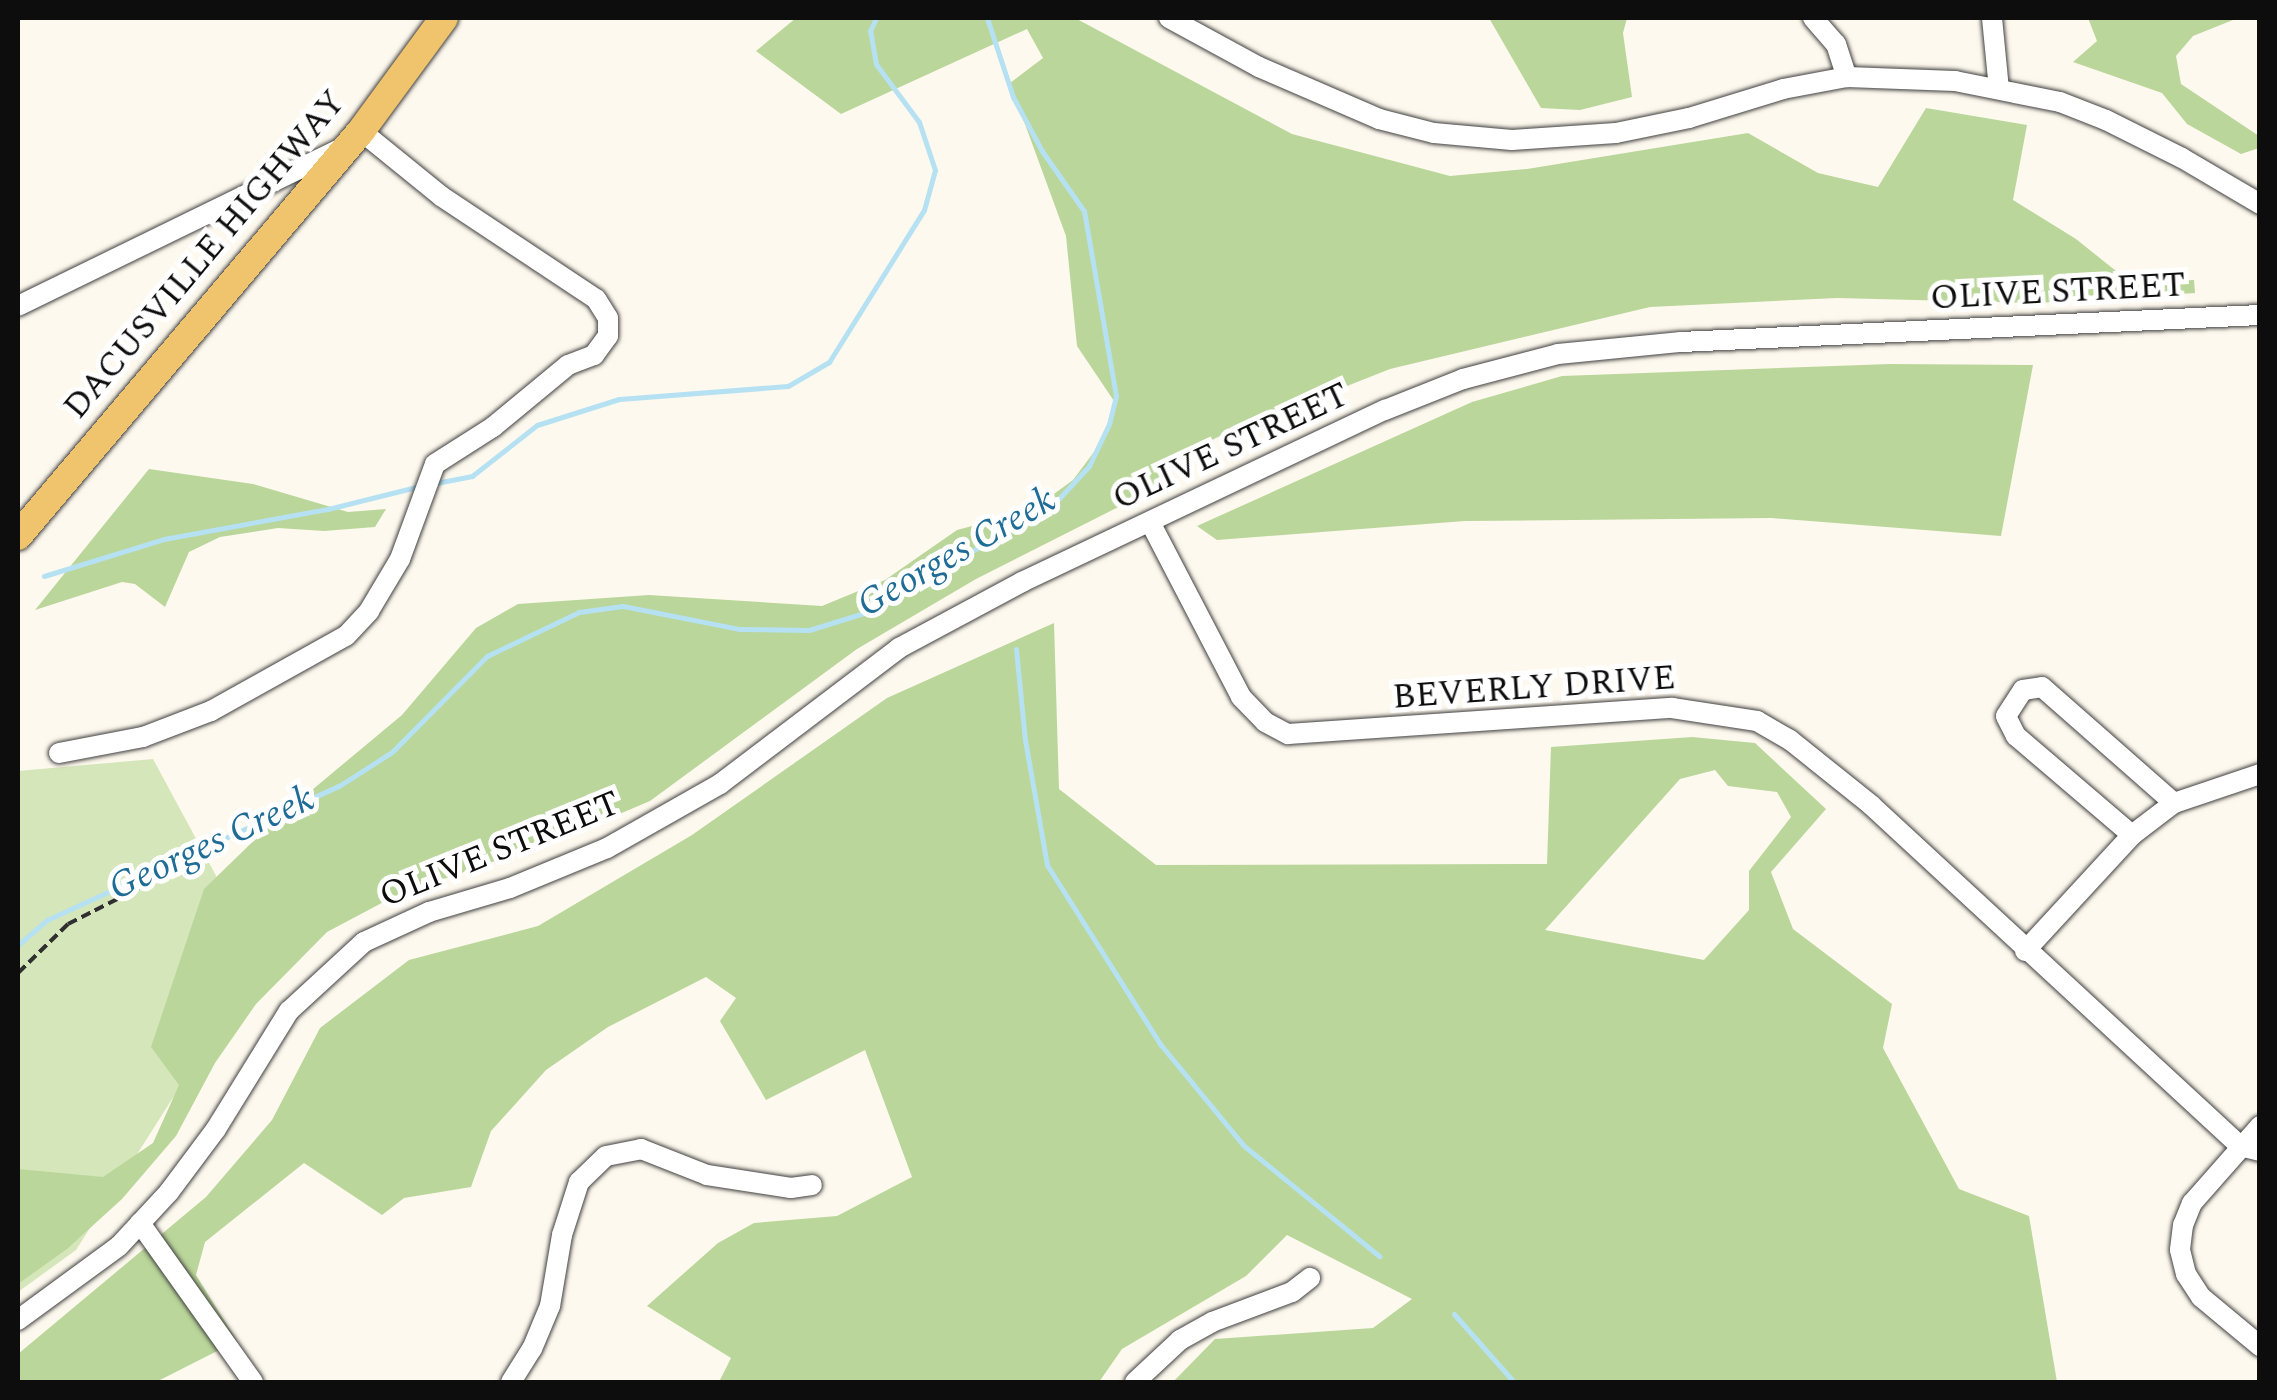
<!DOCTYPE html>
<style>
body{margin:0}
#map{position:relative;width:2277px;height:1400px;overflow:hidden;background:#fef9ee;font-family:Spectral,serif}
div>[style]{position:absolute}
[style*='--x']{left:calc(var(--x)*1px);top:calc(var(--y)*1px);width:calc(var(--w)*1px);rotate:calc(var(--a)*1deg)}
.green>*{inset:0;background:#d5e6ba}
.forest>*{inset:0;background:#bad69a}
.stream>*{height:5px;margin:-2.5px;padding:0 2.5px;transform-origin:2.5px;border-radius:2.5px;background:#b6e1f2}
.path>*{height:4px;margin-top:-2px;transform-origin:0;background:repeating-linear-gradient(90deg,#2f2f2f 0 10px,transparent 0 15px)}
.roads{filter:drop-shadow(0 0 2px #404040) drop-shadow(0 0 2px #404040)}
.minor>*{height:20px;margin:-10px;padding:0 10px;transform-origin:10px;border-radius:10px;background:#fff}
.major>*{height:28px;margin:-14px;padding:0 14px;transform-origin:14px;border-radius:14px;background:#efc46d}
span{translate:-50% -50%;white-space:nowrap;text-align:center;line-height:1.15;-webkit-text-stroke:10px #fff;paint-order:stroke}
.street-label{font-size:35px;color:#0d0d0d}
.water-label{font-size:38px;color:#1f6c96;font-style:italic}
.frame{position:absolute;inset:0;border:20px solid #0d0d0d;pointer-events:none}
</style>
<div id="map">
<div class="green">
<div style="clip-path:polygon(153px 759px,227px 896px,204px 1049px,76px 1250px,18px 1292px,18px 771px)"></div>
</div>
<div class="forest">
<div style="clip-path:polygon(796px 18px,1075px 18px,1292px 134px,1450px 176px,1527px 169px,1748px 133px,1818px 173px,1878px 187px,1926px 108px,2027px 125px,2013px 200px,2076px 239px,2131px 283px,2194px 280px,2195px 293px,2037px 303px,1837px 298px,1650px 307px,1390px 369px,1218px 437px,1182px 455px,1146px 493px,976px 579px,857px 649px,650px 801px,577px 832px,393px 897px,327px 932px,256px 1004px,215px 1063px,176px 1136px,122px 1199px,67px 1249px,18px 1284px,18px 1169px,103px 1177px,153px 1143px,179px 1085px,151px 1047px,204px 889px,270px 825px,402px 715px,476px 628px,518px 604px,649px 595px,822px 606px,885px 580px,957px 530px,1032px 510px,1073px 480px,1106px 436px,1116px 404px,1077px 346px,1066px 236px,1010px 83px,1043px 58px,1027px 29px,841px 114px,756px 51px)"></div>
<div style="clip-path:polygon(1489px 18px,1627px 18px,1623px 33px,1632px 97px,1580px 110px,1541px 108px)"></div>
<div style="clip-path:polygon(2088px 18px,2238px 18px,2193px 36px,2176px 56px,2181px 84px,2259px 136px,2259px 148px,2241px 154px,2187px 124px,2162px 93px,2073px 62px,2097px 41px)"></div>
<div style="clip-path:polygon(1890px 364px,2033px 365px,2001px 536px,1772px 518px,1465px 521px,1217px 540px,1197px 526px,1472px 402px,1562px 376px)"></div>
<div style="clip-path:polygon(149px 469px,253px 484px,348px 512px,386px 509px,375px 527px,324px 531px,278px 528px,220px 537px,189px 552px,165px 607px,135px 584px,122px 582px,35px 610px)"></div>
<div style="clip-path:polygon(evenodd,1054px 623px,1059px 789px,1156px 865px,1547px 864px,1551px 747px,1692px 737px,1755px 743px,1826px 809px,1771px 872px,1793px 929px,1892px 1004px,1883px 1048px,1959px 1189px,2029px 1216px,2057px 1382px,1173px 1382px,1215px 1339px,1373px 1328px,1412px 1299px,1287px 1235px,1246px 1276px,1122px 1349px,1099px 1382px,719px 1382px,731px 1358px,647px 1306px,718px 1243px,754px 1223px,837px 1216px,912px 1177px,865px 1050px,766px 1100px,720px 1021px,736px 998px,706px 977px,608px 1027px,546px 1070px,491px 1131px,471px 1187px,404px 1198px,382px 1215px,304px 1163px,205px 1242px,196px 1275px,237px 1341px,156px 1382px,18px 1382px,18px 1354px,206px 1197px,272px 1120px,320px 1028px,409px 960px,538px 926px,692px 835px,887px 698px,1054px 623px,1715px 770px,1728px 786px,1777px 792px,1791px 817px,1749px 871px,1749px 910px,1704px 960px,1545px 930px,1680px 779px,1715px 770px)"></div>
</div>
<div class="stream">
<div style="--x:436;--y:483;--w:37;--a:-11"></div>
<div style="--x:472;--y:476;--w:83;--a:-38.1"></div>
<div style="--x:537;--y:425;--w:86;--a:-17.6"></div>
<div style="--x:619;--y:399;--w:169;--a:-4.4"></div>
<div style="--x:788;--y:386;--w:48;--a:-30.3"></div>
<div style="--x:829;--y:362;--w:179;--a:-58"></div>
<div style="--x:924;--y:210;--w:41;--a:-74.6"></div>
<div style="--x:935;--y:170;--w:51;--a:-108.4"></div>
<div style="--x:919;--y:122;--w:72;--a:-126.6"></div>
<div style="--x:876;--y:64;--w:34;--a:-100"></div>
<div style="--x:870;--y:31;--w:14;--a:-65"></div>
<div style="--x:44;--y:576;--w:126;--a:-17.1"></div>
<div style="--x:164;--y:539;--w:167;--a:-10.4"></div>
<div style="--x:328;--y:509;--w:95;--a:-14"></div>
<div style="--x:1016;--y:649;--w:91;--a:84.4"></div>
<div style="--x:1025;--y:740;--w:127;--a:80"></div>
<div style="--x:1047;--y:865;--w:213;--a:57.7"></div>
<div style="--x:1161;--y:1045;--w:129;--a:50.6"></div>
<div style="--x:1243;--y:1145;--w:176;--a:39.2"></div>
<div style="--x:18;--y:945;--w:38;--a:-41"></div>
<div style="--x:47;--y:920;--w:321;--a:-24.7"></div>
<div style="--x:339;--y:786;--w:63;--a:-32.7"></div>
<div style="--x:392;--y:752;--w:135;--a:-45.3"></div>
<div style="--x:487;--y:656;--w:102;--a:-25.6"></div>
<div style="--x:579;--y:612;--w:44;--a:-7.8"></div>
<div style="--x:623;--y:606;--w:118;--a:11.2"></div>
<div style="--x:739;--y:629;--w:70;--a:0.8"></div>
<div style="--x:809;--y:630;--w:58;--a:-17.2"></div>
<div style="--x:864;--y:613;--w:219;--a:-29.8"></div>
<div style="--x:1054;--y:504;--w:52;--a:-47.4"></div>
<div style="--x:1089;--y:466;--w:47;--a:-64.5"></div>
<div style="--x:1109;--y:424;--w:29;--a:-76"></div>
<div style="--x:1116;--y:396;--w:188;--a:-99.8"></div>
<div style="--x:1084;--y:211;--w:73;--a:-125"></div>
<div style="--x:1042;--y:151;--w:61;--a:-118.2"></div>
<div style="--x:1013;--y:97;--w:83;--a:-108.2"></div>
<div style="--x:1454;--y:1314;--w:91;--a:48.6"></div>
</div>
<div class="path">
<div style="--x:18;--y:973;--w:70;--a:-44.4"></div>
<div style="--x:68;--y:924;--w:144;--a:-26.9"></div>
</div>
<div class="roads">
<div class="minor">
<div style="--x:1169;--y:18;--w:102;--a:28.6"></div>
<div style="--x:1259;--y:67;--w:131;--a:23.4"></div>
<div style="--x:1379;--y:119;--w:57;--a:14.3"></div>
<div style="--x:1434;--y:133;--w:78;--a:5.1"></div>
<div style="--x:1512;--y:140;--w:104;--a:-3.9"></div>
<div style="--x:1616;--y:133;--w:75;--a:-11.6"></div>
<div style="--x:1689;--y:118;--w:98;--a:-17.1"></div>
<div style="--x:1783;--y:89;--w:65;--a:-10.6"></div>
<div style="--x:1847;--y:77;--w:108;--a:2.1"></div>
<div style="--x:1955;--y:81;--w:107;--a:11.3"></div>
<div style="--x:2060;--y:102;--w:49;--a:21.4"></div>
<div style="--x:2106;--y:120;--w:85;--a:26.6"></div>
<div style="--x:2182;--y:158;--w:91;--a:30.5"></div>
<div style="--x:1813;--y:18;--w:35;--a:49"></div>
<div style="--x:1836;--y:44;--w:35;--a:72"></div>
<div style="--x:1992;--y:18;--w:71;--a:84.4"></div>
<div style="--x:18;--y:306;--w:363;--a:-26"></div>
<div style="--x:1150;--y:522;--w:197;--a:62.5"></div>
<div style="--x:1241;--y:697;--w:35;--a:46"></div>
<div style="--x:1265;--y:722;--w:26;--a:28"></div>
<div style="--x:1288;--y:734;--w:385;--a:-3.9"></div>
<div style="--x:1672;--y:708;--w:86;--a:8.7"></div>
<div style="--x:1757;--y:721;--w:38;--a:30"></div>
<div style="--x:1790;--y:740;--w:104;--a:38.7"></div>
<div style="--x:1871;--y:805;--w:502;--a:42.74"></div>
<div style="--x:2240;--y:1146;--w:21;--a:14"></div>
<div style="--x:59;--y:753;--w:86;--a:-10.8"></div>
<div style="--x:143;--y:737;--w:73;--a:-20.9"></div>
<div style="--x:211;--y:711;--w:154;--a:-29.1"></div>
<div style="--x:346;--y:636;--w:34;--a:-47"></div>
<div style="--x:369;--y:611;--w:61;--a:-59.2"></div>
<div style="--x:400;--y:559;--w:101;--a:-69.8"></div>
<div style="--x:435;--y:464;--w:69;--a:-32.5"></div>
<div style="--x:493;--y:427;--w:97;--a:-39.6"></div>
<div style="--x:568;--y:365;--w:28;--a:-21"></div>
<div style="--x:594;--y:355;--w:24;--a:-54"></div>
<div style="--x:608;--y:336;--w:18;--a:-90"></div>
<div style="--x:608;--y:318;--w:22;--a:-122"></div>
<div style="--x:596;--y:299;--w:186;--a:-146.4"></div>
<div style="--x:441;--y:196;--w:103;--a:-140.9"></div>
<div style="--x:2132;--y:835;--w:153;--a:-139.5"></div>
<div style="--x:2016;--y:736;--w:22;--a:-117"></div>
<div style="--x:2006;--y:716;--w:31;--a:-57"></div>
<div style="--x:2023;--y:690;--w:19;--a:-9"></div>
<div style="--x:2042;--y:687;--w:176;--a:41.3"></div>
<div style="--x:2025;--y:951;--w:158;--a:-47.3"></div>
<div style="--x:2132;--y:835;--w:53;--a:-37.3"></div>
<div style="--x:2174;--y:803;--w:91;--a:-18.6"></div>
<div style="--x:2260;--y:1126;--w:103;--a:131.4"></div>
<div style="--x:2192;--y:1203;--w:24;--a:112"></div>
<div style="--x:2183;--y:1225;--w:25;--a:97"></div>
<div style="--x:2180;--y:1250;--w:25;--a:76"></div>
<div style="--x:2186;--y:1274;--w:27;--a:57"></div>
<div style="--x:2201;--y:1297;--w:77;--a:39.7"></div>
<div style="--x:140;--y:1223;--w:195;--a:54.6"></div>
<div style="--x:18;--y:1320;--w:125;--a:-36.2"></div>
<div style="--x:119;--y:1246;--w:74;--a:-47.2"></div>
<div style="--x:169;--y:1192;--w:79;--a:-53.3"></div>
<div style="--x:216;--y:1129;--w:139;--a:-58.3"></div>
<div style="--x:289;--y:1011;--w:102;--a:-42.6"></div>
<div style="--x:364;--y:942;--w:72;--a:-24.8"></div>
<div style="--x:429;--y:912;--w:84;--a:-16.5"></div>
<div style="--x:510;--y:888;--w:105;--a:-22.4"></div>
<div style="--x:607;--y:848;--w:130;--a:-29.5"></div>
<div style="--x:720;--y:784;--w:225;--a:-37.2"></div>
<div style="--x:899;--y:648;--w:140;--a:-28.2"></div>
<div style="--x:1022;--y:582;--w:402;--a:-25.4"></div>
<div style="--x:1385;--y:410;--w:84;--a:-21.7"></div>
<div style="--x:1463;--y:379;--w:98;--a:-14.7"></div>
<div style="--x:1558;--y:354;--w:124;--a:-5.6"></div>
<div style="--x:1681;--y:342;--w:580;--a:-2.67"></div>
<div style="--x:511;--y:1382;--w:39;--a:-58"></div>
<div style="--x:532;--y:1349;--w:47;--a:-67.3"></div>
<div style="--x:550;--y:1306;--w:72;--a:-80.4"></div>
<div style="--x:562;--y:1235;--w:56;--a:-72.2"></div>
<div style="--x:579;--y:1182;--w:37;--a:-44"></div>
<div style="--x:606;--y:1156;--w:36;--a:-11"></div>
<div style="--x:641;--y:1149;--w:71;--a:21.5"></div>
<div style="--x:707;--y:1175;--w:85;--a:8.8"></div>
<div style="--x:791;--y:1188;--w:21;--a:-8"></div>
<div style="--x:1135;--y:1382;--w:62;--a:-43"></div>
<div style="--x:1180;--y:1340;--w:37;--a:-29"></div>
<div style="--x:1212;--y:1322;--w:85;--a:-20.6"></div>
<div style="--x:1292;--y:1292;--w:23;--a:-38"></div>
</div>
<div class="major">
<div style="--x:18;--y:536;--w:531;--a:-49.74"></div>
<div style="--x:361;--y:131;--w:140;--a:-53.7"></div>
</div>
</div>
<div class="street-label">
<span style="left:205px;top:255px;rotate:-50deg">DACUSVILLE HIGHWAY</span>
<span style="left:2058px;top:292px;rotate:-3deg">OLIVE STREET</span>
<span style="left:1231px;top:447px;rotate:-25deg">OLIVE STREET</span>
<span style="left:1534px;top:688px;rotate:-4deg">BEVERLY DRIVE</span>
<span style="left:500px;top:850px;rotate:-22deg">OLIVE STREET</span>
</div>
<div class="water-label">
<span style="left:957px;top:553px;rotate:-30deg">Georges Creek</span>
<span style="left:212px;top:844px;rotate:-25deg">Georges Creek</span>
</div>
<div class="frame"></div>
</div>
